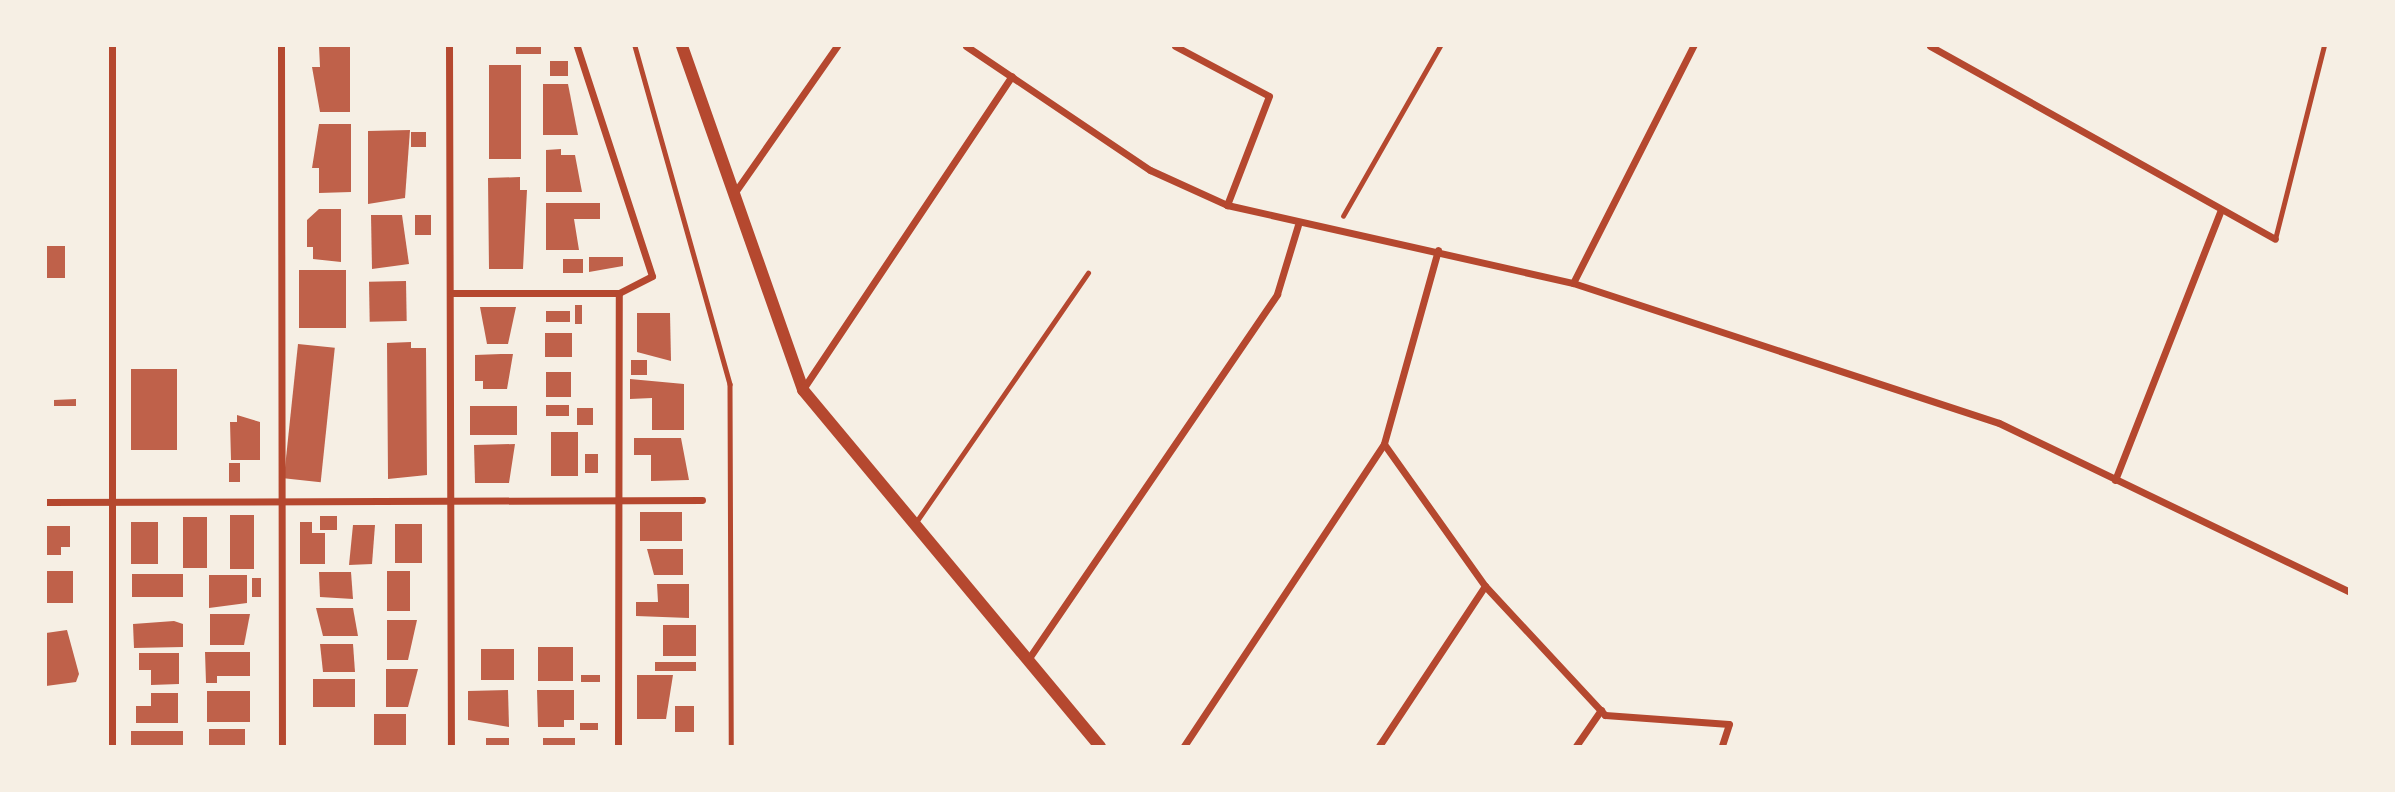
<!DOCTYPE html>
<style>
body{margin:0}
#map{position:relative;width:2395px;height:792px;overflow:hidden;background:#f6efe4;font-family:Helvetica,sans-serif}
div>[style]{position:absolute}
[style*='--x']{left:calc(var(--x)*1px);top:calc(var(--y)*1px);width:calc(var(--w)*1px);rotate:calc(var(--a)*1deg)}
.building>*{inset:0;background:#bf614a;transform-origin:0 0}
.path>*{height:4.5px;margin:-2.25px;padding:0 2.25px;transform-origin:2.25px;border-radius:2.25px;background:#b5482f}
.service>*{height:5px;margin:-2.5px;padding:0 2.5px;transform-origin:2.5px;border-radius:2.5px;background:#b5482f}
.minor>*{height:7px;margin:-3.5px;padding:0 3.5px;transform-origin:3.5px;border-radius:3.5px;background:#b5482f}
.tertiary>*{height:12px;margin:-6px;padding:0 6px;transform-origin:6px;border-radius:6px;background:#b5482f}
span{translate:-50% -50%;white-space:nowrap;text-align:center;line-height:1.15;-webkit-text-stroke:5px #f6efe4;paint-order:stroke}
.frame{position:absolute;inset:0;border:47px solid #f6efe4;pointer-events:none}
</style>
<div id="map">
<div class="building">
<div style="clip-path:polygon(319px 46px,350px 46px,350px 112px,320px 112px,312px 67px,320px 67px)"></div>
<div style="left:516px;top:46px;width:25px;height:8px"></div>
<div style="left:550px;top:61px;width:18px;height:15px"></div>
<div style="left:489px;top:65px;width:32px;height:94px"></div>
<div style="clip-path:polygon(543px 84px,568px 84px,578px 135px,543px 135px)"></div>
<div style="clip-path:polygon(319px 124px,351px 124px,351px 192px,319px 193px,319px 168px,312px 168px)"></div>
<div style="clip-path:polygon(410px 130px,405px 198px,368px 204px,368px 131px)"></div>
<div style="left:411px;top:132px;width:15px;height:15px"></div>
<div style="clip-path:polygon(561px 149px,561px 155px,575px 155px,582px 192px,546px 192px,546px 150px)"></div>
<div style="clip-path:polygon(520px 177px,520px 190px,527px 190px,523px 269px,489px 269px,488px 178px)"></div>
<div style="clip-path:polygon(546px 203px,600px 203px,600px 219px,574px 219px,579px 250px,546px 250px)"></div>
<div style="clip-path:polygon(319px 209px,341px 209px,341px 262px,313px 259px,313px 247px,307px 247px,307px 220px)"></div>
<div style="clip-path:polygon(371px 215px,402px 215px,409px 264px,372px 269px)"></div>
<div style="left:415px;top:215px;width:16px;height:20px"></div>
<div style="left:46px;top:246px;width:19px;height:32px"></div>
<div style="clip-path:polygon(589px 257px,623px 257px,623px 266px,589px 272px)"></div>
<div style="left:563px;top:259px;width:20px;height:14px"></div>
<div style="left:299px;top:270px;width:47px;height:58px"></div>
<div style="left:406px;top:281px;width:40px;height:37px;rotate:89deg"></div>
<div style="left:575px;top:305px;width:7px;height:19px"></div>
<div style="clip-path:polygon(480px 307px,516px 307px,508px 344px,487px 344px)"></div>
<div style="left:546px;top:311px;width:24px;height:11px"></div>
<div style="clip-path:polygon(637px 313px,670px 313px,671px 361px,637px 352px)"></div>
<div style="left:545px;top:333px;width:27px;height:24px"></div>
<div style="clip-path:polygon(411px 342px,411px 348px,426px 348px,427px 475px,388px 479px,387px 343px)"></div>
<div style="left:298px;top:344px;width:37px;height:135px;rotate:6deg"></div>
<div style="clip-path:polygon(501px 354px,513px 354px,507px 389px,483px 389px,483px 381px,475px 381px,475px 355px)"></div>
<div style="left:631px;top:360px;width:16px;height:15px"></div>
<div style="left:131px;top:369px;width:46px;height:81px"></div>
<div style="left:546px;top:372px;width:25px;height:25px"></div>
<div style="clip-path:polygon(630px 379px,684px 384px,684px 430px,652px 430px,652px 398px,630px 399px)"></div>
<div style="clip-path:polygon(76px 399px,76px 406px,54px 406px,54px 400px)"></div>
<div style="left:546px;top:405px;width:23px;height:11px"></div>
<div style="left:517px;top:406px;width:29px;height:47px;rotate:90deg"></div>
<div style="left:577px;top:408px;width:16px;height:17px"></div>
<div style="clip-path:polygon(237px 415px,260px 422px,260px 460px,231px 460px,230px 422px,237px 422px)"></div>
<div style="left:578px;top:432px;width:44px;height:27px;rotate:90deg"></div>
<div style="clip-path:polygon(634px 438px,681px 438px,689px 480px,651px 481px,651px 455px,634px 455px)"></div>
<div style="clip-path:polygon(515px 444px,509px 483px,475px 483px,474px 445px)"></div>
<div style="left:585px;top:454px;width:13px;height:19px"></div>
<div style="left:229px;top:463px;width:11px;height:19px"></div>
<div style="left:640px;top:512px;width:42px;height:29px"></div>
<div style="left:230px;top:515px;width:24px;height:54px"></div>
<div style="left:320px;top:516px;width:17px;height:14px"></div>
<div style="left:183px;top:517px;width:24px;height:51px"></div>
<div style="left:131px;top:522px;width:27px;height:42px"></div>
<div style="clip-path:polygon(300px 522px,312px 522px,312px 533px,325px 533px,325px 564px,300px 564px)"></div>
<div style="left:422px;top:524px;width:39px;height:27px;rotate:90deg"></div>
<div style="clip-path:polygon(353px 525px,375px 525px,372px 564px,349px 565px)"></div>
<div style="clip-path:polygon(46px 526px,70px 526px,70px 547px,61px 547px,61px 555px,46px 555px)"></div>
<div style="clip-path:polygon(647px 549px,683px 549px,683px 575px,654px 575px)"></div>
<div style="left:46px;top:571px;width:27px;height:32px"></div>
<div style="left:387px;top:571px;width:23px;height:40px"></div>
<div style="clip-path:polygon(319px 572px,351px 572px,353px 599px,320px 597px)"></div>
<div style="left:183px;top:574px;width:23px;height:51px;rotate:90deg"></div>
<div style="clip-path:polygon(209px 575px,247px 575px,247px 603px,209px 608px)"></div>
<div style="left:252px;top:578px;width:9px;height:19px"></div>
<div style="clip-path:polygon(657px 584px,689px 584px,689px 618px,636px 616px,636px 602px,658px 602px)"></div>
<div style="clip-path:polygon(316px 608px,353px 608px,358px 636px,323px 636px)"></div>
<div style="clip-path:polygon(210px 614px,250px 614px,244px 645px,210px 645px)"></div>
<div style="clip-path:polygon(387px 620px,417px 620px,408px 660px,387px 660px)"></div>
<div style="clip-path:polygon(174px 621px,183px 624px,183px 647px,134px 648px,133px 624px)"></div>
<div style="left:663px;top:625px;width:33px;height:31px"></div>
<div style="clip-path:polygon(67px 630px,79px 674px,76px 682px,46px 686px,46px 633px)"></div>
<div style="clip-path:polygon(320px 644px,353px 644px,355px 672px,323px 672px)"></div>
<div style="left:538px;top:647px;width:35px;height:34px"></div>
<div style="left:481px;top:649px;width:33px;height:31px"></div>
<div style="clip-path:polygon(205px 652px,250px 652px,250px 676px,217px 676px,217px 683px,206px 683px)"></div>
<div style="clip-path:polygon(139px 653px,179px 653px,179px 684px,151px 685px,151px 670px,139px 670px)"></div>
<div style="left:655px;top:662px;width:41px;height:9px"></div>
<div style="clip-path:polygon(386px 669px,418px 669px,408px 707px,386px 707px)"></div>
<div style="left:581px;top:675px;width:19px;height:7px"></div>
<div style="clip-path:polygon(637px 675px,673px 675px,666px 719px,637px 719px)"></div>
<div style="left:313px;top:679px;width:42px;height:28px"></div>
<div style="clip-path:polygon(508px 690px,509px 727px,468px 720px,468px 691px)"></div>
<div style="clip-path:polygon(537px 690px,574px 690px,574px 720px,564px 720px,564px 727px,538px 727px)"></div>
<div style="left:250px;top:691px;width:31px;height:43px;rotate:90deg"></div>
<div style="clip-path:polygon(151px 693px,178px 693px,178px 723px,136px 723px,136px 706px,151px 706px)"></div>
<div style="left:675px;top:706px;width:19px;height:26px"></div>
<div style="left:374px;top:714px;width:32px;height:32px"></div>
<div style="left:580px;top:723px;width:18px;height:7px"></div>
<div style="left:245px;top:729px;width:17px;height:36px;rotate:90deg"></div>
<div style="left:131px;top:731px;width:52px;height:15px"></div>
<div style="left:486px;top:738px;width:23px;height:8px"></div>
<div style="left:543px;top:738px;width:32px;height:8px"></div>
</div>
<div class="path">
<div style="--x:635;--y:46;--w:351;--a:74.3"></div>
<div style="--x:730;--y:384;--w:362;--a:89.8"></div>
<div style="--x:1343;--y:216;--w:196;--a:-60.3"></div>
</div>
<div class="service">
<div style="--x:2275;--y:239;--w:199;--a:-75.8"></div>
<div style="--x:916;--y:522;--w:303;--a:-55.4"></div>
</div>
<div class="minor">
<div style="--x:281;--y:46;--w:700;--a:89.92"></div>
<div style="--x:449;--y:46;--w:700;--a:89.84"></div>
<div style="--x:966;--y:46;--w:222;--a:34"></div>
<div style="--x:1150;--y:170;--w:85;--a:24.4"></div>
<div style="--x:1227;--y:205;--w:355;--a:12.7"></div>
<div style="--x:1573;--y:283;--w:448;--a:18.2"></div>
<div style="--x:1999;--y:423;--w:390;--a:25.7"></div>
<div style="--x:1175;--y:46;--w:106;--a:28"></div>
<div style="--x:1269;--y:96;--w:117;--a:111.1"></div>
<div style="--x:1930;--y:46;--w:395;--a:29.2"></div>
<div style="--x:733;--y:195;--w:182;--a:-55.1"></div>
<div style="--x:1438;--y:250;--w:201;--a:105.6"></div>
<div style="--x:1384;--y:444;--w:174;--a:54.6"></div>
<div style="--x:1485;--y:586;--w:176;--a:47.1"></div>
<div style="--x:1605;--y:715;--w:124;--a:4.2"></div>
<div style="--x:1729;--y:724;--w:23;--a:108"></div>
<div style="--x:1573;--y:283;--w:266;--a:-63.1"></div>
<div style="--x:451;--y:293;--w:168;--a:0"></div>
<div style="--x:619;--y:293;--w:37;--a:-27"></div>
<div style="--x:652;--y:276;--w:242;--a:-108.1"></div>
<div style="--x:803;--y:389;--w:376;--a:-56.3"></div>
<div style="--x:2115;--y:480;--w:288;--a:-68.6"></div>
<div style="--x:46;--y:502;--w:656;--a:-0.17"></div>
<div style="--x:1027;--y:661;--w:444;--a:-55.7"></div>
<div style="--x:1277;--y:294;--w:72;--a:-73.1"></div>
<div style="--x:112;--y:746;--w:700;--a:-90"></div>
<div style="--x:618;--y:746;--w:453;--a:-89.9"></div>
<div style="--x:1184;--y:746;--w:362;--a:-56.5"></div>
<div style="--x:1379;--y:746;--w:192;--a:-56.5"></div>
<div style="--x:1576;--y:746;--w:44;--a:-55.2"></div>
</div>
<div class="tertiary">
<div style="--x:682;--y:46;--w:365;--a:70.6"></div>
<div style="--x:803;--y:390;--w:464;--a:50.2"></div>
</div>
<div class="frame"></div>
</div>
